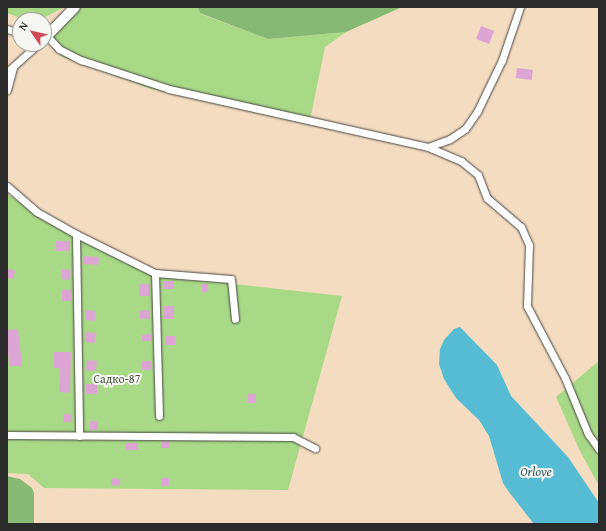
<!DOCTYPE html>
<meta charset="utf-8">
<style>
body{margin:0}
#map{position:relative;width:606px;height:531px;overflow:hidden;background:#f4dcc1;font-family:"Gentium Book Plus",serif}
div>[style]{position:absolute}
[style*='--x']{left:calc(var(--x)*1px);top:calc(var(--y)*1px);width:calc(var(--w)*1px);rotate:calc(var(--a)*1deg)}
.green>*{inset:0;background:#a8d987}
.forest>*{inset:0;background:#86b974}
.water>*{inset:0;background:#55bcd3}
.building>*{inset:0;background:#dda5d4;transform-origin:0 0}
.roads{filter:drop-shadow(0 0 1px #494642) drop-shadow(0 0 1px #494642)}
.street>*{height:7px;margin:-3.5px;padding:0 3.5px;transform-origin:3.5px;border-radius:3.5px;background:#fff}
.secondary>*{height:10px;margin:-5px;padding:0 5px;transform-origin:5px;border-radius:5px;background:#fff}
span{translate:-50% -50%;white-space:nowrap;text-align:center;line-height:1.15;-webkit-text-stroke:4px #f6f6f2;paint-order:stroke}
.park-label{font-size:12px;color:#4a5642}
.water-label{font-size:13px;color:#3a5e66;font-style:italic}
.frame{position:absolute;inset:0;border:8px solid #2b2b2b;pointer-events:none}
.north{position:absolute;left:12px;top:12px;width:40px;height:40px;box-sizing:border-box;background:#f6f6f2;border:1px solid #a5a5a2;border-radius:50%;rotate:304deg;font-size:11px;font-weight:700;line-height:16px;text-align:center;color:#2b2b2b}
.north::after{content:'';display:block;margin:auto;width:14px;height:18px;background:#d1495b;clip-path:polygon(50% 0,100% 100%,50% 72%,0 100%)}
</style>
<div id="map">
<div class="green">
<div style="clip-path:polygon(7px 7px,65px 7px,39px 20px,26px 20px,7px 13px)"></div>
<div style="clip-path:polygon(80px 7px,198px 7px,201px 14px,268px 39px,346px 32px,325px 47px,309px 125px,151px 89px,60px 56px,52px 36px)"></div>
<div style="clip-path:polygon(7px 194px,65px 232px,152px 275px,342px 296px,288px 490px,44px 488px,28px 474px,7px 473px)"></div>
<div style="clip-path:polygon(599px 361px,599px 486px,579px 449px,556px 397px)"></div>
</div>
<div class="forest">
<div style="clip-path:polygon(198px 7px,402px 7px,346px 32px,268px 39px,200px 13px)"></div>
<div style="clip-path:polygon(7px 476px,20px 479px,32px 488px,34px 493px,34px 524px,7px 524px)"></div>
</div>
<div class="water">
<div style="clip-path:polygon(460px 327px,497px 365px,511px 396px,568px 457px,599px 503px,599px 524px,534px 524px,509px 492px,503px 483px,489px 436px,479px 420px,456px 398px,444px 379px,439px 364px,440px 349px,444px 340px,454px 329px)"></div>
</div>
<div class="building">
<div style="left:481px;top:26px;width:14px;height:14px;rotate:21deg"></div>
<div style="left:517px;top:68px;width:16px;height:10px;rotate:7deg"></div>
<div style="left:56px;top:241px;width:14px;height:10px"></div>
<div style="left:84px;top:256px;width:15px;height:8px;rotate:4deg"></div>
<div style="left:7px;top:269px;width:8px;height:9px;rotate:7deg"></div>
<div style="left:62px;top:269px;width:9px;height:10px;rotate:6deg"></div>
<div style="left:164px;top:281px;width:10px;height:8px"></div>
<div style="left:139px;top:284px;width:11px;height:12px"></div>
<div style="left:202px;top:284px;width:6px;height:8px"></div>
<div style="left:62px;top:290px;width:9px;height:11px"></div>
<div style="left:164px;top:306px;width:10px;height:13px"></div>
<div style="clip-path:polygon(85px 310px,95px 311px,95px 321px,85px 320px)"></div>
<div style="clip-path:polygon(149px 310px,150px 319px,140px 319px,140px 311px)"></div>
<div style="clip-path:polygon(18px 329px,22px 366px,9px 366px,7px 330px)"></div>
<div style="left:86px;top:332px;width:10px;height:10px;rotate:6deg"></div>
<div style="clip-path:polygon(151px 334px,151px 341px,142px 341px,142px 335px)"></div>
<div style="left:166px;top:336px;width:9px;height:9px"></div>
<div style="clip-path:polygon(54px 352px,71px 352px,70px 393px,59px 392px,60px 368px,54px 368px)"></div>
<div style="left:87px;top:360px;width:10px;height:10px;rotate:6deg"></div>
<div style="left:142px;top:361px;width:9px;height:9px"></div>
<div style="left:86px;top:384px;width:11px;height:10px"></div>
<div style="left:248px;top:394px;width:8px;height:9px"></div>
<div style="left:63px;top:414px;width:9px;height:8px"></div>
<div style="left:98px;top:421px;width:9px;height:9px;rotate:90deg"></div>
<div style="left:161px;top:441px;width:9px;height:7px"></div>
<div style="left:126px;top:443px;width:12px;height:7px"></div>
<div style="clip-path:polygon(111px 478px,120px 479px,120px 486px,111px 485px)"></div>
<div style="left:161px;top:478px;width:8px;height:8px"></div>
</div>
<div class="roads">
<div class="street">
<div style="--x:7;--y:29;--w:14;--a:17"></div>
<div style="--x:47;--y:36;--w:18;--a:47"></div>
<div style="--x:59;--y:49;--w:25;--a:27"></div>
<div style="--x:81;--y:60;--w:93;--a:18.2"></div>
<div style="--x:169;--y:89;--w:265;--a:12.6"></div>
<div style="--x:428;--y:147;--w:36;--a:23"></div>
<div style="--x:461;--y:161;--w:22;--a:39"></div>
<div style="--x:478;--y:175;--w:25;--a:69"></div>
<div style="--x:487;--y:198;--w:45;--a:40.5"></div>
<div style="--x:521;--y:227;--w:20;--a:66"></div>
<div style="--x:529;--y:245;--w:61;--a:91.9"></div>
<div style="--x:527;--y:306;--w:81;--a:62.2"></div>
<div style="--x:565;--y:378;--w:61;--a:67.7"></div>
<div style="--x:588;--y:434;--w:19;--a:54"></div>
<div style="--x:7;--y:72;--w:42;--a:-42.1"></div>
<div style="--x:7;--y:90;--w:24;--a:-75"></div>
<div style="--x:428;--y:147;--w:23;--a:-20"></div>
<div style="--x:450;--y:139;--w:18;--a:-34"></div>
<div style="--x:465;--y:129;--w:21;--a:-55"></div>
<div style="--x:477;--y:112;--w:58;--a:-64.3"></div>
<div style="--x:502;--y:60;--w:56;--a:-71.2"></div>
<div style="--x:7;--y:186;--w:40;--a:41"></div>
<div style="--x:37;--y:212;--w:45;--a:29.4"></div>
<div style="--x:76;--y:234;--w:202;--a:89.1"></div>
<div style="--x:76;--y:234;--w:88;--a:26.3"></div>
<div style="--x:155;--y:273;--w:143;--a:88.4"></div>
<div style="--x:155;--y:273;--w:76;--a:4.5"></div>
<div style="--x:231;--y:279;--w:40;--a:84.3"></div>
<div style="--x:7;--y:435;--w:286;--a:0.4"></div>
<div style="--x:293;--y:437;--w:25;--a:27"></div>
</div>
<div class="secondary">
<div style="--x:47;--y:36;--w:40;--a:-46"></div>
</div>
</div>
<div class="park-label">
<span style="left:117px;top:379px">Садко-87</span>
</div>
<div class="water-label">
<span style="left:536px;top:472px">Orlove</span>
</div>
<div class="frame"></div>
<div class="north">N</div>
</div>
